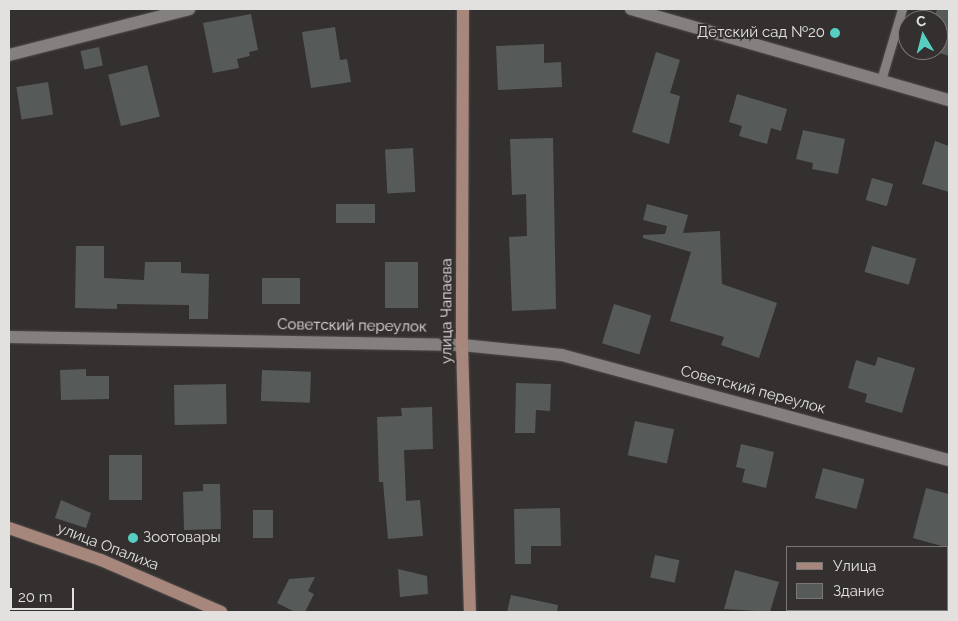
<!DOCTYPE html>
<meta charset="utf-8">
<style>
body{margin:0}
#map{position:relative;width:958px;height:621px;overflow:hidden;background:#34302f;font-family:Raleway,sans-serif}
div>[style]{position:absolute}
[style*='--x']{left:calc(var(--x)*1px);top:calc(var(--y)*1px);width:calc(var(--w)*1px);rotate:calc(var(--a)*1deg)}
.building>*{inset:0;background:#565a59;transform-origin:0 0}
.roads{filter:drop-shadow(0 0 1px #4f4c4b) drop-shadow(0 0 1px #4f4c4b)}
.lane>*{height:9px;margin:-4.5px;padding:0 4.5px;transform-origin:4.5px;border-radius:4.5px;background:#84807f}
.street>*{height:12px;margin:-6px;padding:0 6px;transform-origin:6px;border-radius:6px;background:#84807f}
.secondary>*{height:12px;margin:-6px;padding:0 6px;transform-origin:6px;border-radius:6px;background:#a7867b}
.dots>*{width:14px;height:14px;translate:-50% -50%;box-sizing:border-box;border:2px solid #34302f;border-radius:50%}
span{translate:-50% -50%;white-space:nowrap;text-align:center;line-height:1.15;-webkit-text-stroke:4px #34302f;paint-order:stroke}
.poi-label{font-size:15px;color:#e3e1e0}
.right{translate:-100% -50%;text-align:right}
.left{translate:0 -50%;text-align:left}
.street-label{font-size:15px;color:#e3e1e0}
.frame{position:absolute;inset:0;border:10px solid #e3e1e0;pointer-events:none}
.legend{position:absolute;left:786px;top:546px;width:162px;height:65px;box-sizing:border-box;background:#34302f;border:1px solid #7a7776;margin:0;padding:6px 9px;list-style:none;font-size:15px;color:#e3e1e0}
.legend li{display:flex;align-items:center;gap:10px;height:25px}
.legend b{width:25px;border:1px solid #7a7776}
.north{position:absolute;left:898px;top:10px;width:50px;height:50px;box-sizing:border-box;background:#34302f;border:1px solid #7a7776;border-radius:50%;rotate:352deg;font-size:14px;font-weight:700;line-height:20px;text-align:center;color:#e3e1e0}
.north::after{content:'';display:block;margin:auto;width:18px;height:22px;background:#57cec2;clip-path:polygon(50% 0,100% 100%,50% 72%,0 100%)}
.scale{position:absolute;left:10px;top:588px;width:64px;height:22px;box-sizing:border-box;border:2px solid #e3e1e0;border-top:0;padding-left:6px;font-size:15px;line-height:18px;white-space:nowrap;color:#e3e1e0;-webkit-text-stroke:4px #34302f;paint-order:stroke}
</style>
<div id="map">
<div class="building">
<div style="clip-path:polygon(937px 9px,949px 9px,949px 56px,930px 50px,938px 50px,938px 20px,934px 20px)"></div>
<div style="clip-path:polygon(251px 14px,258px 50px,249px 52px,250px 56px,237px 59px,239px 68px,213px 73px,203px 23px)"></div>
<div style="clip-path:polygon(335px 27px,340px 60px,347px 59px,351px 82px,311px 88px,302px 32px)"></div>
<div style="clip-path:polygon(544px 44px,544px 63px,561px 62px,562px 87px,498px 90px,496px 46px)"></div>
<div style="left:99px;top:47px;width:19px;height:19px;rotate:78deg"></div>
<div style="clip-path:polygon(656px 52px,680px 60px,670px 93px,680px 96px,669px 144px,632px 132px)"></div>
<div style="left:147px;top:65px;width:53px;height:40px;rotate:76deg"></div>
<div style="left:48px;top:82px;width:33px;height:32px;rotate:81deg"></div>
<div style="clip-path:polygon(737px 94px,787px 109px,781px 131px,771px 128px,767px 144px,739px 136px,742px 126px,729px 122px)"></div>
<div style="clip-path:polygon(803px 130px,845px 139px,838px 174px,812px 169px,813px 163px,796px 159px)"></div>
<div style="clip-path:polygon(553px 138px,556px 309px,512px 311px,509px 237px,527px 236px,526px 194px,512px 195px,510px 139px)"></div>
<div style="clip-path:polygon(935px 141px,949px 146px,949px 192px,922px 184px)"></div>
<div style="left:413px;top:148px;width:44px;height:28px;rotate:87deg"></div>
<div style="left:872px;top:178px;width:22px;height:23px;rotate:16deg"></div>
<div style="left:336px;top:204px;width:39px;height:19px"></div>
<div style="clip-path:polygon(647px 204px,688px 215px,683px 233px,720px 231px,722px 284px,777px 303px,759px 358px,721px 345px,724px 337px,670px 321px,691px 252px,643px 238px,643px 235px,665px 234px,667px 226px,643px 220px)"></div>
<div style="clip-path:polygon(76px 246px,104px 246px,104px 278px,144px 280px,145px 262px,181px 262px,181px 273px,209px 274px,208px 319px,189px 319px,189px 305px,117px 304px,117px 309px,75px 308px)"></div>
<div style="left:872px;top:246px;width:46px;height:27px;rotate:16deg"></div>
<div style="left:385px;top:262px;width:33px;height:46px"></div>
<div style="left:262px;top:278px;width:38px;height:26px"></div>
<div style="left:614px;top:304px;width:39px;height:41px;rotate:17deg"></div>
<div style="clip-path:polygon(878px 357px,915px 368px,902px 413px,865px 402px,867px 394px,848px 388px,856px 360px,875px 366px)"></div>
<div style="clip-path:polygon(86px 369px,86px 376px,109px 376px,109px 399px,61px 400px,60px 370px)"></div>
<div style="left:262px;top:370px;width:49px;height:31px;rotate:2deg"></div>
<div style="clip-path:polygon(516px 383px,551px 384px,550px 411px,536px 410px,535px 433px,515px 433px)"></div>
<div style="left:226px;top:384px;width:40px;height:52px;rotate:89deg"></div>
<div style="clip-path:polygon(432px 407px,433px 449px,404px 450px,406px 501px,420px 500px,423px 536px,388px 539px,383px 482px,379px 482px,377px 417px,402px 416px,401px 408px)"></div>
<div style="left:635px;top:421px;width:40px;height:35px;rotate:12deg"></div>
<div style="clip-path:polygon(741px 444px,774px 452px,766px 488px,742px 482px,745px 469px,736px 467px)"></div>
<div style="left:109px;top:455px;width:33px;height:45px"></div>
<div style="left:823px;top:468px;width:43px;height:31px;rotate:15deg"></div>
<div style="clip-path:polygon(203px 484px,220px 484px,221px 529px,184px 530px,183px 492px,203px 491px)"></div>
<div style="clip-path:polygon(926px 488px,949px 494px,949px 548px,913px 538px)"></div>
<div style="clip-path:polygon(61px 500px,91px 513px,86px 528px,55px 518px)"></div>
<div style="clip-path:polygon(560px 508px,561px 546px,531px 546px,531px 564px,515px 564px,514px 509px)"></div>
<div style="left:253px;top:510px;width:20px;height:28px"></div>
<div style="left:655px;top:555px;width:25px;height:23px;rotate:12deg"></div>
<div style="clip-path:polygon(398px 569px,427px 576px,428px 594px,400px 597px)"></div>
<div style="clip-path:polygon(735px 570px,779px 582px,770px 612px,724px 609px)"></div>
<div style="clip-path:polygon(315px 577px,308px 591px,314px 594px,305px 612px,295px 612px,277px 603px,289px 579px)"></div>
<div style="clip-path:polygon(511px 595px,558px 605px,557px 612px,507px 612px)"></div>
</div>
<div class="roads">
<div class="lane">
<div style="--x:881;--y:80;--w:74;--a:-73.5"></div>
</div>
<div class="street">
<div style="--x:631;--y:9;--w:331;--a:16"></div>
<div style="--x:9;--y:55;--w:186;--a:-14.3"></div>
<div style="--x:9;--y:337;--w:453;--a:1"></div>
<div style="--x:462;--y:345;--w:100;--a:5.7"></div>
<div style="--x:562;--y:355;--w:401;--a:15.2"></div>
</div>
<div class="secondary">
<div style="--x:463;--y:9;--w:336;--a:90.2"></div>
<div style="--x:462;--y:345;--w:267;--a:88.3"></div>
<div style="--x:9;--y:528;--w:97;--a:19.2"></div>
<div style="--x:101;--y:560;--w:131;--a:23.4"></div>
</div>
</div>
<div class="dots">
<div style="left:835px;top:33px;background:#57cec2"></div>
<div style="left:133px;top:538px;background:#57cec2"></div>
</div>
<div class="poi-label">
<span class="right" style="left:825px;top:33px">Детский сад №20</span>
<span class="left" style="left:143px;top:538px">Зоотовары</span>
</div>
<div class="street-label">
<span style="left:447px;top:311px;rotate:-90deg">улица Чапаева</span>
<span style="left:352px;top:326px;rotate:1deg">Советский переулок</span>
<span style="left:753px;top:390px;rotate:15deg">Советский переулок</span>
<span style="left:108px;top:547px;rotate:21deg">улица Опалиха</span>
</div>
<div class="frame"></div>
<ul class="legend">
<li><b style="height:6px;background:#a7867b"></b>Улица</li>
<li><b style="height:14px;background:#565a59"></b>Здание</li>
</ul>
<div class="north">С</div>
<div class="scale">20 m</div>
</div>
